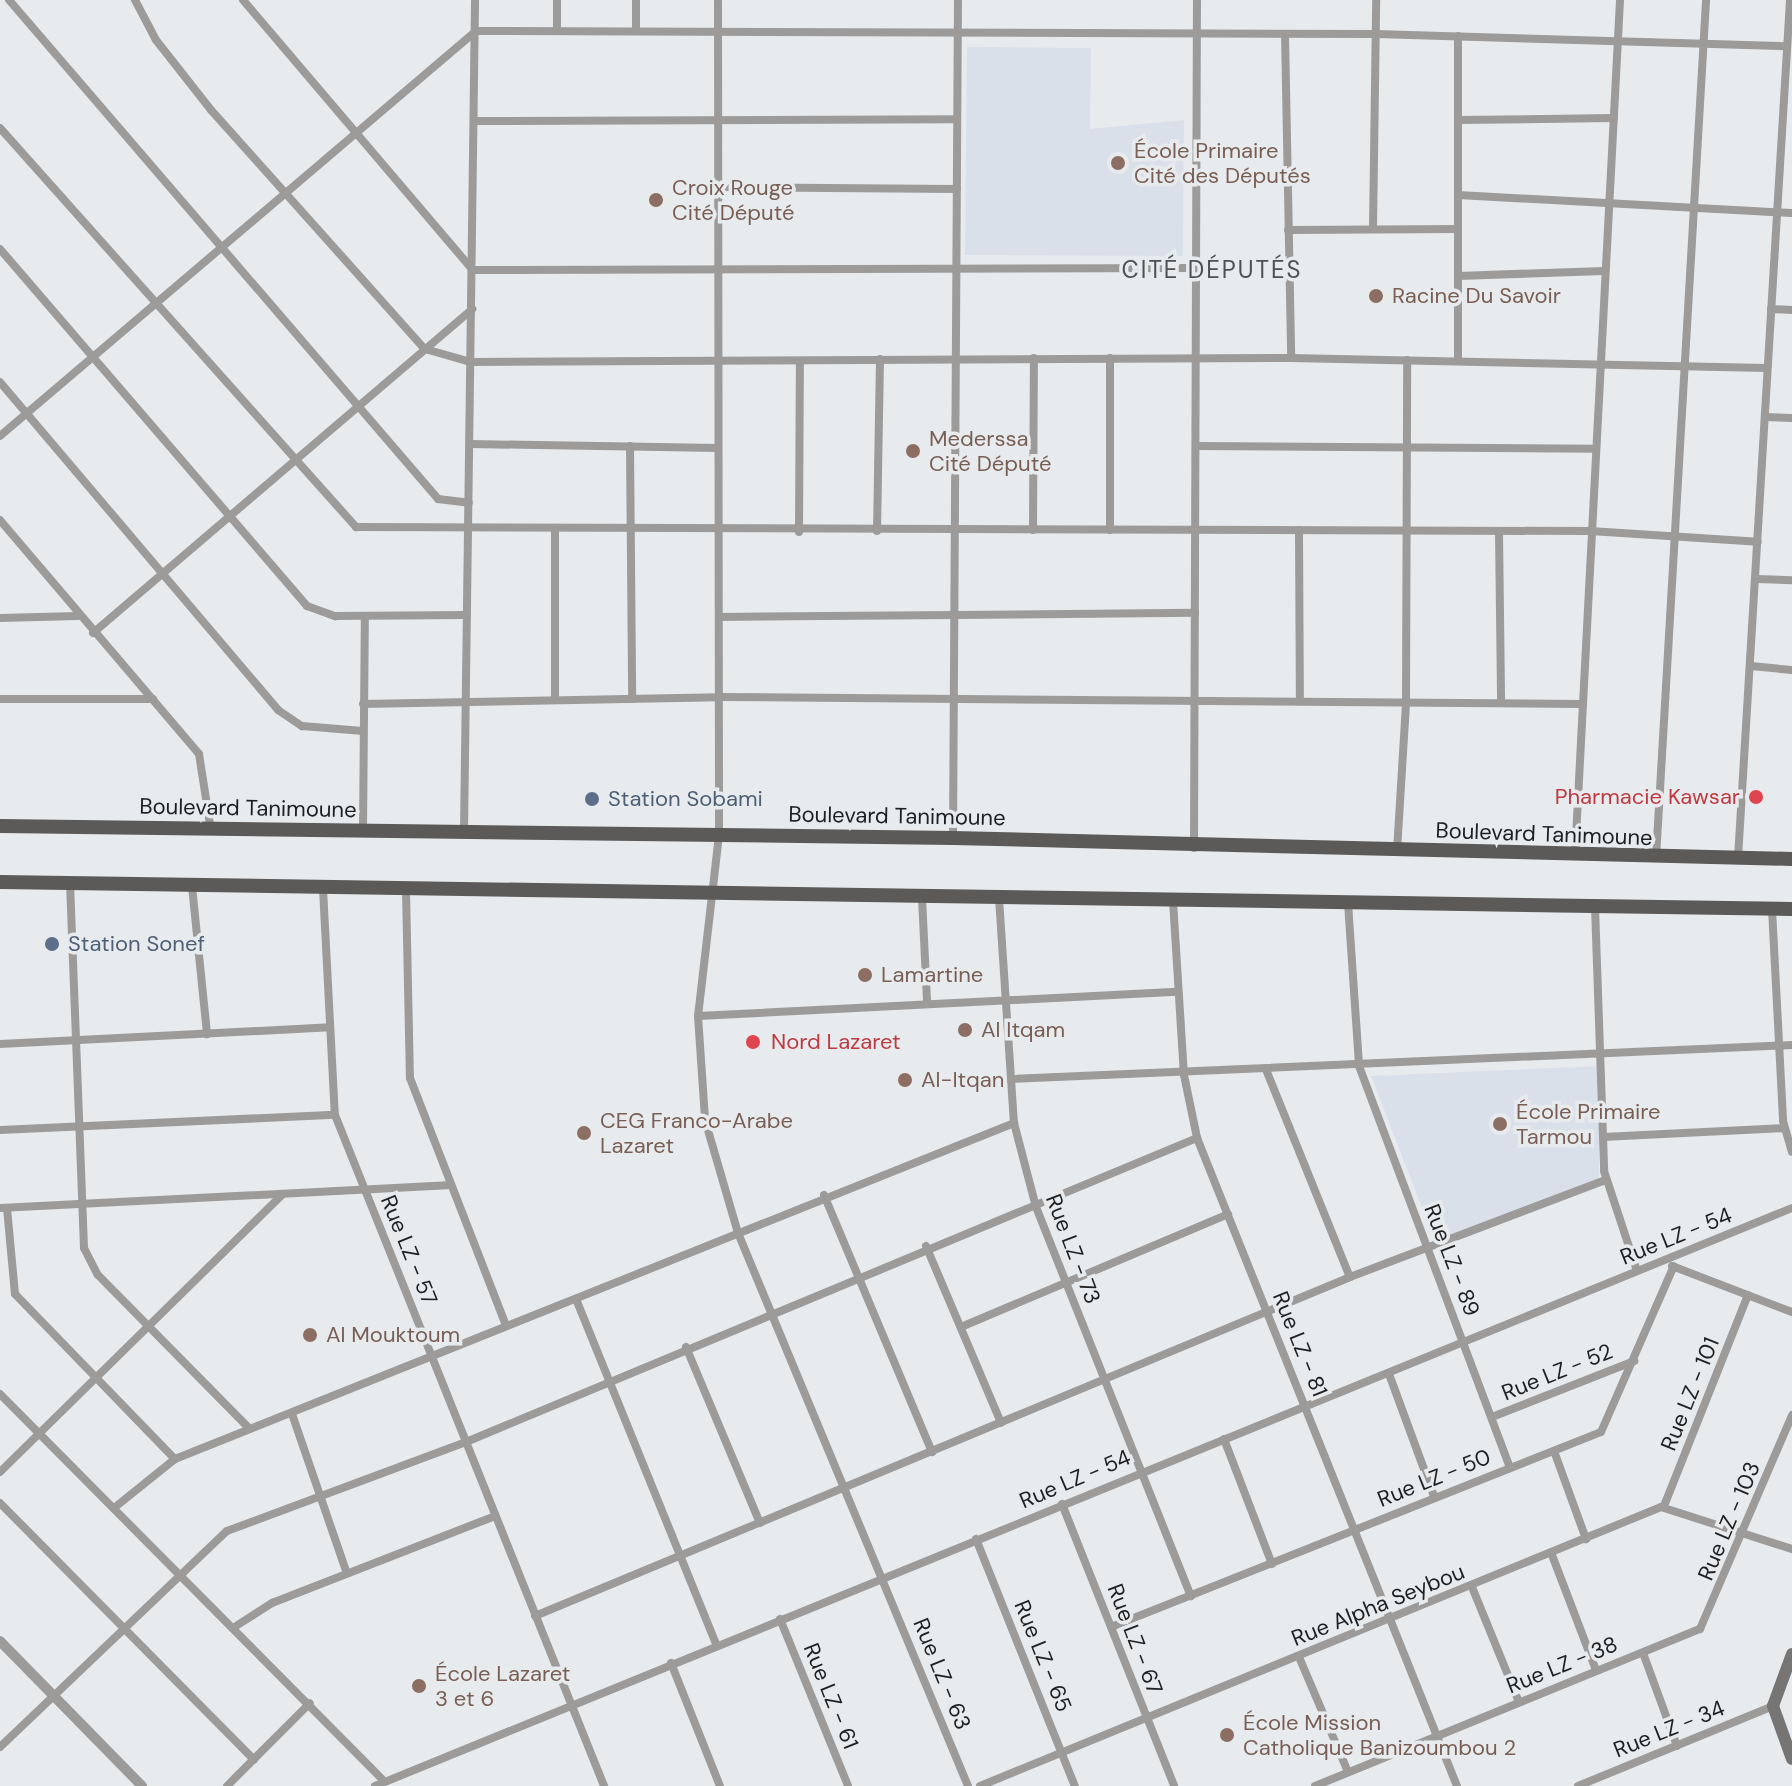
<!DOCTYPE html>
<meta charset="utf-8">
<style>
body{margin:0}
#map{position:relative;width:1792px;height:1786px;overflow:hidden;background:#e8ebee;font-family:"DM Sans",sans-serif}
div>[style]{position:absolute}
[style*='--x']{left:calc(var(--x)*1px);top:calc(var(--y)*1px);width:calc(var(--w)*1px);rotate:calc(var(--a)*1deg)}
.built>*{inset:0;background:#dae0ea}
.minor>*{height:8px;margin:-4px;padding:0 4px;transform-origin:4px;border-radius:4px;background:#9c9b9a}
.tertiary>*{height:10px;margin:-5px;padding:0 5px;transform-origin:5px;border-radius:5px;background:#9c9b9a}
.secondary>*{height:12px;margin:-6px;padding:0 6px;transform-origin:6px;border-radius:6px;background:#777573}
.primary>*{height:14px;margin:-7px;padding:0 7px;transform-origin:7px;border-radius:7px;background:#5c5a58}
.dots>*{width:22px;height:22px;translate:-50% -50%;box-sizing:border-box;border:4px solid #e8ebee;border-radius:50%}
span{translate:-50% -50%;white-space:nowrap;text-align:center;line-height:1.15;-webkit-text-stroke:7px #e8ebee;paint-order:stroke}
.education-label{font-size:22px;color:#785e54}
.left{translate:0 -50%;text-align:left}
.health-label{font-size:22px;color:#be3a42}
.right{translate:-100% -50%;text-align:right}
.service-label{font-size:22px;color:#4e5e75}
.street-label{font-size:22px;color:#1e1f20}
.neighbourhood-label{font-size:24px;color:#4e5053;letter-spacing:2px}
</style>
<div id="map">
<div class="built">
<div style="clip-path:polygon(967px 47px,1091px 48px,1090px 129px,1184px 120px,1183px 256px,965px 255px)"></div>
<div style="clip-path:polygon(1599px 1066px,1599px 1179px,1436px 1244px,1371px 1076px)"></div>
</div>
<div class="minor">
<div style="--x:9;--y:0;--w:658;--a:49.31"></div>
<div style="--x:438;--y:499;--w:31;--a:7"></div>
<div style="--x:135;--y:0;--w:45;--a:62.3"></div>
<div style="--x:156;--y:40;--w:89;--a:51.8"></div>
<div style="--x:211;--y:110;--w:321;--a:48.2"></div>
<div style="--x:425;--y:349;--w:48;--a:15.8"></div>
<div style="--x:471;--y:362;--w:820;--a:-0.28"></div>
<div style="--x:1291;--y:358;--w:476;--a:1.2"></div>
<div style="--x:243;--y:0;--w:355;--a:49.6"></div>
<div style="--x:473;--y:270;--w:723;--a:-0.16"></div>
<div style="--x:557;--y:0;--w:31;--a:90"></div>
<div style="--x:636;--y:0;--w:30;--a:90"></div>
<div style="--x:718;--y:0;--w:835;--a:89.93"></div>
<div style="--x:719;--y:835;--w:182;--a:96.6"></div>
<div style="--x:698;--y:1016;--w:104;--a:86.1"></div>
<div style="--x:705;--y:1120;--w:118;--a:73.7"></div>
<div style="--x:738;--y:1233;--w:599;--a:67.42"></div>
<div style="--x:1285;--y:34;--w:324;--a:88.9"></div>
<div style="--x:1458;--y:120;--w:156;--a:-0.7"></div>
<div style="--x:475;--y:121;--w:482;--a:-0.2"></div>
<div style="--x:0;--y:128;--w:535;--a:48.26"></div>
<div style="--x:356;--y:527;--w:1234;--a:0.19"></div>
<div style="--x:1590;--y:531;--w:168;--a:3.7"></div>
<div style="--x:718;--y:187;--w:239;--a:0.5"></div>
<div style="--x:1458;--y:195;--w:334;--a:3.1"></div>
<div style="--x:1373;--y:229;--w:229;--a:-89.2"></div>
<div style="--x:1288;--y:230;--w:170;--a:-0.3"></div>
<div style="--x:0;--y:249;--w:471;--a:49.3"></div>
<div style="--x:307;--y:606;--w:30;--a:20"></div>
<div style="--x:335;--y:616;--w:132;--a:-0.4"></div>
<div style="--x:1458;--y:276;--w:146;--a:-2"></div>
<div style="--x:1771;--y:309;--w:21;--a:3"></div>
<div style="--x:1458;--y:360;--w:324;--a:-90"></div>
<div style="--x:0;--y:382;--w:430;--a:49.7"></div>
<div style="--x:278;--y:710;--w:29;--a:34"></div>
<div style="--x:302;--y:726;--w:61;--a:4.7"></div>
<div style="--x:1765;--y:417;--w:27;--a:2"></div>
<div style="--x:0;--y:436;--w:625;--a:-40.39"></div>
<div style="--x:476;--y:31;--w:900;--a:0.19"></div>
<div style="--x:1376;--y:34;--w:410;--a:1.7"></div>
<div style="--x:470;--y:444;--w:248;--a:0.9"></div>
<div style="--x:630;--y:446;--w:253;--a:89.5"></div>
<div style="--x:1196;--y:446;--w:399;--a:0.4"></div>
<div style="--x:0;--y:520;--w:307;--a:49.6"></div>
<div style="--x:199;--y:754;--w:78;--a:81.1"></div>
<div style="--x:1033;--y:530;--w:172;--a:-89.7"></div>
<div style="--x:1110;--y:530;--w:172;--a:-90"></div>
<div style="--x:1299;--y:530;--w:171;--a:89.7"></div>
<div style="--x:877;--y:531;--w:172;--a:-89"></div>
<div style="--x:1499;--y:531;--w:172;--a:89.3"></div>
<div style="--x:799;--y:532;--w:171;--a:-89.7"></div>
<div style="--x:1756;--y:579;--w:36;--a:2"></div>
<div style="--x:719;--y:617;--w:476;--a:-0.5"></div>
<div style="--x:0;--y:618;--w:78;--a:-1.5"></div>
<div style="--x:93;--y:633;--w:499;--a:-40.5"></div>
<div style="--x:1751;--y:666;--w:41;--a:5.6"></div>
<div style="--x:555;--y:698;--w:167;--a:-90"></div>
<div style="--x:0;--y:699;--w:153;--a:0"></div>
<div style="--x:363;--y:704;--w:356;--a:-1.1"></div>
<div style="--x:719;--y:697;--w:862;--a:0.47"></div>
<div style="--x:363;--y:831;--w:215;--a:-89.5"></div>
<div style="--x:464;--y:832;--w:832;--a:-89.24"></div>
<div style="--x:953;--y:838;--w:838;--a:-89.66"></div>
<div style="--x:1194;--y:848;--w:848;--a:-89.8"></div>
<div style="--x:1397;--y:851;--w:148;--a:-86.5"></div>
<div style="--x:1406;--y:703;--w:343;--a:-89.8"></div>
<div style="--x:1575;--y:856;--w:857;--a:-86.99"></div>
<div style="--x:1656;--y:858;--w:859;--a:-86.66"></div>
<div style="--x:1738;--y:858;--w:860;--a:-86.53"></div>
<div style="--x:70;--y:883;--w:365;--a:87.8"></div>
<div style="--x:84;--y:1248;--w:30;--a:63"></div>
<div style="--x:98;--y:1275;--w:215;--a:45.4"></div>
<div style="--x:192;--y:886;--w:149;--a:84.2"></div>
<div style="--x:323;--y:889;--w:226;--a:87"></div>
<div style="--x:335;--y:1115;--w:723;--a:68.15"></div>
<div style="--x:406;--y:890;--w:188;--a:88.8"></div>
<div style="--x:410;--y:1078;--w:266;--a:68.8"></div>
<div style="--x:922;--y:898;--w:103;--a:87.2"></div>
<div style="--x:999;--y:898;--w:225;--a:86.2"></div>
<div style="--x:1014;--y:1123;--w:87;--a:75.3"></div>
<div style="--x:1036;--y:1207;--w:419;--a:68.3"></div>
<div style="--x:1173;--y:901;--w:174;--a:86.4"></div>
<div style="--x:1184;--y:1075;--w:64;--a:78.3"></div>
<div style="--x:1197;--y:1138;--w:698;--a:68.14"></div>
<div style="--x:1348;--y:903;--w:163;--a:86.1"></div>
<div style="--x:1359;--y:1066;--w:428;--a:69.4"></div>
<div style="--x:1595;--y:907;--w:264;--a:88"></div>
<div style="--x:1604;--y:1171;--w:105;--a:71.7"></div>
<div style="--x:1772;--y:909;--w:212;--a:87"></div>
<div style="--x:1783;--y:1121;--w:32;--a:74"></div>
<div style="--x:698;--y:1016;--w:479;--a:-2.9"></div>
<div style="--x:0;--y:1044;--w:330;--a:-2.9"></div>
<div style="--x:1267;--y:1072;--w:221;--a:68"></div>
<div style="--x:1011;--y:1079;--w:782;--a:-2.49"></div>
<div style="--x:0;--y:1130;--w:335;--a:-2.6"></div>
<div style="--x:1603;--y:1137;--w:181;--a:-2.8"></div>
<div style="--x:824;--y:1195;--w:279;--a:67.2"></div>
<div style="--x:0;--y:1208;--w:448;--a:-2.9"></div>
<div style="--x:7;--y:1208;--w:86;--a:84.7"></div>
<div style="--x:15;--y:1294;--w:230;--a:45.9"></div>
<div style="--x:926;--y:1246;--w:192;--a:67"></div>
<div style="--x:1672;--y:1266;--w:129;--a:21"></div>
<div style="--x:576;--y:1299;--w:372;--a:67.9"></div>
<div style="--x:961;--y:1327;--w:290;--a:-22.9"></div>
<div style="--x:686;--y:1347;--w:191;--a:67.2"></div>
<div style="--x:1389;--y:1374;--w:130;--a:69.8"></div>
<div style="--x:0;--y:1394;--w:542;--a:45.22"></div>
<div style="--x:292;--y:1414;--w:169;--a:71"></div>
<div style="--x:1492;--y:1417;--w:153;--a:-21.5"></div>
<div style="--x:1224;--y:1439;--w:134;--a:69"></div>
<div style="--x:1554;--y:1451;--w:94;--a:70"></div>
<div style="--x:0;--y:1472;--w:395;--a:-44.5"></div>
<div style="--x:0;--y:1503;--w:361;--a:45.3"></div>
<div style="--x:1062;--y:1504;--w:303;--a:68.3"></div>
<div style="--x:1664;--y:1506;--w:227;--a:-68.3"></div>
<div style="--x:114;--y:1508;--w:78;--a:-38.8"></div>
<div style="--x:175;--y:1459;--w:904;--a:-21.82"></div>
<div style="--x:976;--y:1539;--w:266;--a:68.2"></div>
<div style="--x:1552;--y:1555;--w:123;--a:69.1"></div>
<div style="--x:1472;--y:1587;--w:124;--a:67.8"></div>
<div style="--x:535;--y:1616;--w:883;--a:-22.58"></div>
<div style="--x:1350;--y:1277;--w:274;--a:-20.8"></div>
<div style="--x:780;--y:1619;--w:180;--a:67.8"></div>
<div style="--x:236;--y:1626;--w:43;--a:-32.6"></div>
<div style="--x:272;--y:1603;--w:239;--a:-21.3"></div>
<div style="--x:1111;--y:1627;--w:527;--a:-21.7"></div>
<div style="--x:1601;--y:1432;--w:181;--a:-66.3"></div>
<div style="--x:1643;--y:1653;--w:99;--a:69.9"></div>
<div style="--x:1299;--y:1657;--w:125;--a:66.9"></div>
<div style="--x:671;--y:1663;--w:132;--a:68.3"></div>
<div style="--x:0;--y:1747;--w:313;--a:-43.6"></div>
<div style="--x:227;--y:1531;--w:255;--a:-20.4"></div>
<div style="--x:466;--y:1442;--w:792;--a:-22.58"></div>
<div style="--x:227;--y:1786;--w:117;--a:-45"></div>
<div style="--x:375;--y:1786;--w:1530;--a:-22.19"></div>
<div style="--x:980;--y:1786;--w:736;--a:-22.28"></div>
<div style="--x:1661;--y:1507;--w:138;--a:17.8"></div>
<div style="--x:1315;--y:1786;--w:416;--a:-22.2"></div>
<div style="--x:1700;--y:1629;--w:233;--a:-66.7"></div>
<div style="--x:1578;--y:1786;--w:211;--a:-22.3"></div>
</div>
<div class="tertiary">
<div style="--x:0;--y:1641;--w:203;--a:45.6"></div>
</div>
<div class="secondary">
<div style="--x:1792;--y:1654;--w:55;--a:110.1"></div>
<div style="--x:1773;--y:1706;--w:56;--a:70.3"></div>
</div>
<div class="primary">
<div style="--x:0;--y:826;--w:953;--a:0.72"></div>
<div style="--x:953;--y:838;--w:839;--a:1.43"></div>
<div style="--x:0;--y:882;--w:1792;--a:0.86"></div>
</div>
<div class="dots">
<div style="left:1118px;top:163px;background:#8d6e63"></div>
<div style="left:656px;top:200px;background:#8d6e63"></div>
<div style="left:1376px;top:296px;background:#8d6e63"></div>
<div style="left:913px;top:451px;background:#8d6e63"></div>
<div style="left:1756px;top:797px;background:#e0444e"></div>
<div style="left:592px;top:799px;background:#5c6f8a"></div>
<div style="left:52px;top:944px;background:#5c6f8a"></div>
<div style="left:865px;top:975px;background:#8d6e63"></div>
<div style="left:965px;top:1030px;background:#8d6e63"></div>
<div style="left:753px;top:1042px;background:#e0444e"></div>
<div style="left:905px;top:1080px;background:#8d6e63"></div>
<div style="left:1500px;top:1124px;background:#8d6e63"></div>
<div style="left:584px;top:1133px;background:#8d6e63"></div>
<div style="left:310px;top:1335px;background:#8d6e63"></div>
<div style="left:419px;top:1686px;background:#8d6e63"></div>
<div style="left:1227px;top:1735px;background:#8d6e63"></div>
</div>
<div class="education-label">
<span class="left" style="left:1134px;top:163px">École Primaire<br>Cité des Députés</span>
<span class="left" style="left:672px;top:200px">Croix Rouge<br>Cité Député</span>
<span class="left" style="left:1392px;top:296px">Racine Du Savoir</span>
<span class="left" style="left:929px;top:451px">Mederssa<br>Cité Député</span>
<span class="left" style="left:881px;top:975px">Lamartine</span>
<span class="left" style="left:981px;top:1030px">Al Itqam</span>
<span class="left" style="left:921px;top:1080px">Al-Itqan</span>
<span class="left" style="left:1516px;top:1124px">École Primaire<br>Tarmou</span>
<span class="left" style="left:600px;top:1133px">CEG Franco-Arabe<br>Lazaret</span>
<span class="left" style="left:326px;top:1335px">Al Mouktoum</span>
<span class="left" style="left:435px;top:1686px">École Lazaret<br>3 et 6</span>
<span class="left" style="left:1243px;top:1735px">École Mission<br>Catholique Banizoumbou 2</span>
</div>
<div class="health-label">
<span class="right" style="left:1740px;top:797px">Pharmacie Kawsar</span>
<span class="left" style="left:771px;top:1042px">Nord Lazaret</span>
</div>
<div class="service-label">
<span class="left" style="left:608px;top:799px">Station Sobami</span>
<span class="left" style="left:68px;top:944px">Station Sonef</span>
</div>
<div class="street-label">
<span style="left:248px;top:808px;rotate:1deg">Boulevard Tanimoune</span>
<span style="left:897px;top:816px;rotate:1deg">Boulevard Tanimoune</span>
<span style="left:1544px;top:834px;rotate:2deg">Boulevard Tanimoune</span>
<span style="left:1676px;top:1236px;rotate:-22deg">Rue LZ - 54</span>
<span style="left:1073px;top:1249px;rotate:69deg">Rue LZ - 73</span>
<span style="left:409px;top:1250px;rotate:68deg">Rue LZ - 57</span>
<span style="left:1452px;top:1260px;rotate:69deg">Rue LZ - 89</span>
<span style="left:1300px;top:1344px;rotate:68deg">Rue LZ - 81</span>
<span style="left:1557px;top:1372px;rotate:-22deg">Rue LZ - 52</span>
<span style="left:1690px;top:1394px;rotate:-68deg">Rue LZ - 101</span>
<span style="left:1434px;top:1478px;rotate:-22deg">Rue LZ - 50</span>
<span style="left:1075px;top:1479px;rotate:-23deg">Rue LZ - 54</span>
<span style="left:1729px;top:1521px;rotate:-67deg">Rue LZ - 103</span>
<span style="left:1378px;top:1605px;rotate:-22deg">Rue Alpha Seybou</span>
<span style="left:1135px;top:1639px;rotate:69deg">Rue LZ - 67</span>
<span style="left:1043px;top:1656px;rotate:68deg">Rue LZ - 65</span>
<span style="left:1562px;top:1665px;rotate:-22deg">Rue LZ - 38</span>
<span style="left:942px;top:1674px;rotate:68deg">Rue LZ - 63</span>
<span style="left:831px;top:1696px;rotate:68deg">Rue LZ - 61</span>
<span style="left:1669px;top:1729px;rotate:-22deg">Rue LZ - 34</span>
</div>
<div class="neighbourhood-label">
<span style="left:1212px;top:270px">CITÉ DÉPUTÉS</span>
</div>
</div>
